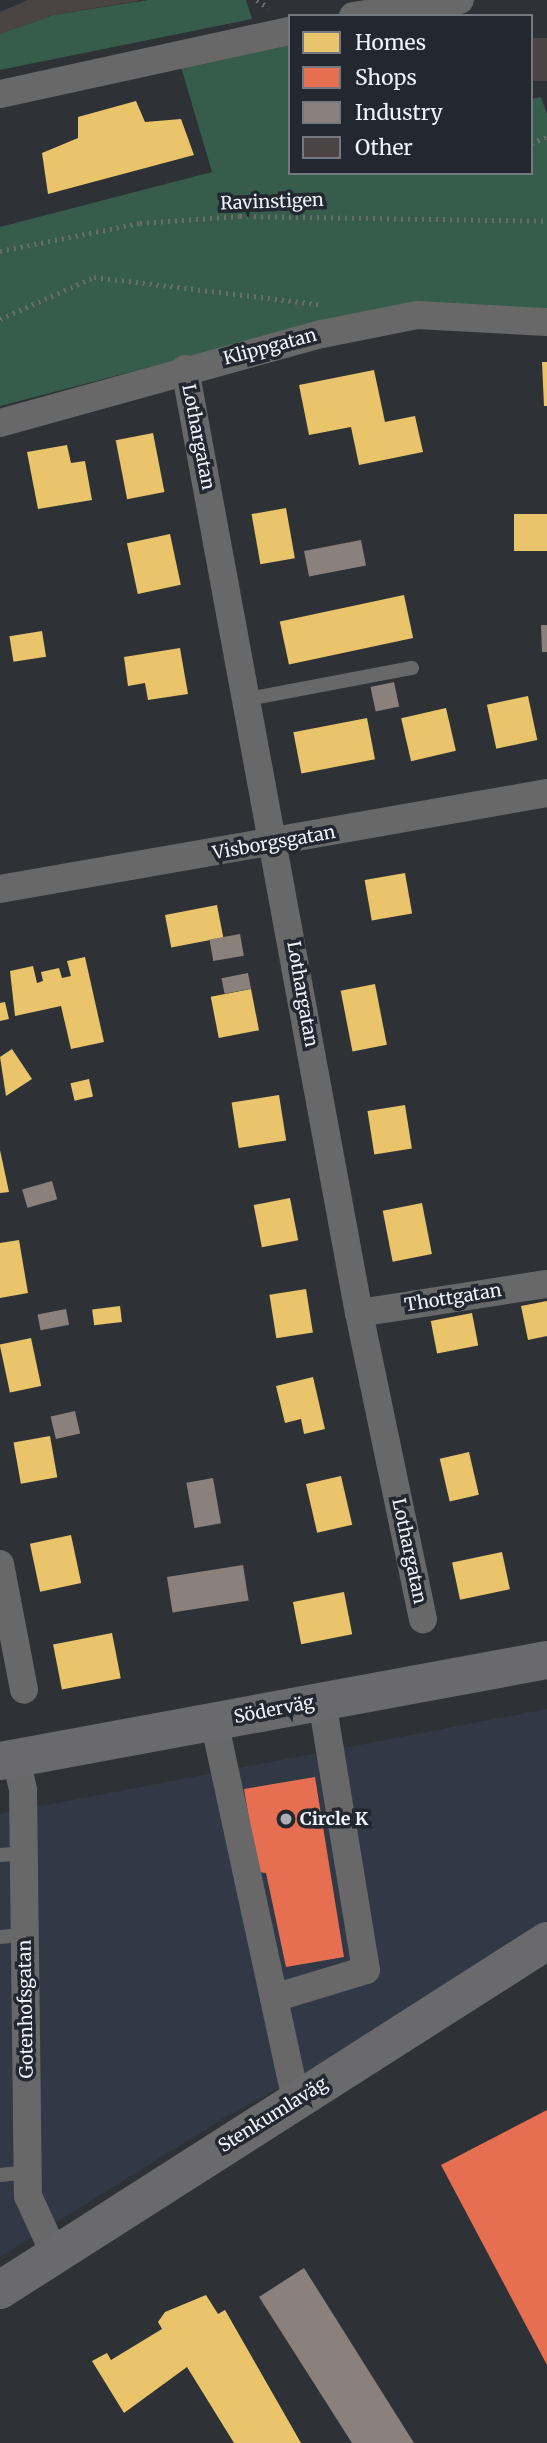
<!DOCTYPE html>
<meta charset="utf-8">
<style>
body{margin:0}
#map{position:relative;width:547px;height:2443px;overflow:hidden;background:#2e3236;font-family:Merriweather,serif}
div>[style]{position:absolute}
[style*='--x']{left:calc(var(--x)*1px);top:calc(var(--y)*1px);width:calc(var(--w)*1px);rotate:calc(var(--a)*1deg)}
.built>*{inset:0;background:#313946}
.green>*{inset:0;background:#365c4b}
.homes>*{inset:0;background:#e9c46a;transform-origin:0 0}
.shops>*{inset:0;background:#e76f51}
.industry>*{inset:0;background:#8a817c;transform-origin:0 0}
.building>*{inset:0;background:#4b4445;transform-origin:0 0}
.path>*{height:4.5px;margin-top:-2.25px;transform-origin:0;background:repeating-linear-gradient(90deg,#6a6b6d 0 2px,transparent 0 7px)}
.lane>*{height:14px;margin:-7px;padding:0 7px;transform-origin:7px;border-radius:7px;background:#686869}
.street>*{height:28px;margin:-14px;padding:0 14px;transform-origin:14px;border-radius:14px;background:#686869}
.secondary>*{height:38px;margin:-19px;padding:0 19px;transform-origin:19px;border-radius:19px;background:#6a696c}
.dots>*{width:19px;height:19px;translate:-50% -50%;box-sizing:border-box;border:4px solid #222730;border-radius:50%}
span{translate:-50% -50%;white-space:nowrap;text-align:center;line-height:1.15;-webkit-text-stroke:7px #222730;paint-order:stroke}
.street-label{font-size:18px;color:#f0f3fa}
.poi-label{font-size:18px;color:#f0f3fa;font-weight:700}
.left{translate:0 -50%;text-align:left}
.legend{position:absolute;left:288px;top:14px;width:245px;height:161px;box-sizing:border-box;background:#222730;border:2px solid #747981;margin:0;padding:9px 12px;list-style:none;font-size:21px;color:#f0f3fa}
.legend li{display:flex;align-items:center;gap:14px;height:35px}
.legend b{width:35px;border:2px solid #747981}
</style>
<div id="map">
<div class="built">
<div style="clip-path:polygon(547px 1709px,547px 1942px,231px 2114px,0 2257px,0 1814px)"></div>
</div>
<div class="green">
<div style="clip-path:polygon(148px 0,246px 0,252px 19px,0 70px,0 34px,53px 15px)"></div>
<div style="clip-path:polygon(290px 39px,290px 173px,531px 173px,531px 99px,541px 97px,547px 114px,547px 309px,322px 322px,0 406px,0 227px,212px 172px,179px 60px)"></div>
</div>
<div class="homes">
<div style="clip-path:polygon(136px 101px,145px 122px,181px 119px,194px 155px,48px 194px,42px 153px,78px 138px,78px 117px)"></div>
<div style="clip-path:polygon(542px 362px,547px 362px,547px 406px,544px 406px)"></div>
<div style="clip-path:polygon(374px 370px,385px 422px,415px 416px,423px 452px,359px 465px,351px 427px,309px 435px,299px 385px)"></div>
<div style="left:153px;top:433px;width:60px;height:38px;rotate:79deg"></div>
<div style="clip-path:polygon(67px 445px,71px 463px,85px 461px,92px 500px,38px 509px,27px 452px)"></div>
<div style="left:286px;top:508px;width:51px;height:35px;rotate:80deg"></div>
<div style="left:547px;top:514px;width:37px;height:33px;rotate:90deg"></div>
<div style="left:170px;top:534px;width:52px;height:44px;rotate:78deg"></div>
<div style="left:404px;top:595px;width:44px;height:127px;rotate:78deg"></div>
<div style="left:42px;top:631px;width:26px;height:33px;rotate:81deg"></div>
<div style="clip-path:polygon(180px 648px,188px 694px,148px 700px,145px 683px,128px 686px,124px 657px)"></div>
<div style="left:528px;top:696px;width:45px;height:42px;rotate:78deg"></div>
<div style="left:446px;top:708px;width:44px;height:46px;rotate:77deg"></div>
<div style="left:367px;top:718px;width:42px;height:75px;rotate:79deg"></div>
<div style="left:405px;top:873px;width:41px;height:41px;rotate:80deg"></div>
<div style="left:217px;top:905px;width:33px;height:53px;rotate:79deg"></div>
<div style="clip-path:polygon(85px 957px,104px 1042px,71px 1049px,61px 1006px,15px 1016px,10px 971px,33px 966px,37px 983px,43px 981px,41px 972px,59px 968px,62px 978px,71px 976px,67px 961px)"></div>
<div style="left:375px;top:984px;width:62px;height:35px;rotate:79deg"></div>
<div style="left:251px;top:989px;width:42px;height:41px;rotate:79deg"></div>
<div style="clip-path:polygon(5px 1002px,9px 1019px,0 1021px,0 1003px)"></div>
<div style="clip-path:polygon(12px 1049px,32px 1079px,6px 1096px,0 1057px)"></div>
<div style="left:89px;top:1079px;width:18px;height:19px;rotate:77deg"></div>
<div style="left:279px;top:1095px;width:46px;height:48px;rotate:81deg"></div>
<div style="left:405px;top:1105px;width:44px;height:38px;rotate:81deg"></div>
<div style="clip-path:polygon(0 1150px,9px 1192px,0 1193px)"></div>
<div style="left:290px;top:1198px;width:43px;height:37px;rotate:79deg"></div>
<div style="left:422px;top:1203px;width:52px;height:40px;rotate:79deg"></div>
<div style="clip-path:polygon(19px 1240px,28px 1293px,0 1298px,0 1243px)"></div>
<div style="left:306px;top:1289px;width:44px;height:37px;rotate:81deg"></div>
<div style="clip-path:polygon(547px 1301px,547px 1336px,528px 1340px,521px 1306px)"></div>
<div style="left:120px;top:1306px;width:16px;height:28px;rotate:83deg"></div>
<div style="left:472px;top:1313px;width:33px;height:42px;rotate:79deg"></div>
<div style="left:31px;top:1338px;width:49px;height:32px;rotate:78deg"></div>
<div style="clip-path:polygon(313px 1377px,325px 1429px,304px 1434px,301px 1419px,285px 1423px,276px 1386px)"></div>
<div style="left:50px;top:1436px;width:42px;height:37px;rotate:80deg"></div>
<div style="left:469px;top:1452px;width:44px;height:30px;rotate:77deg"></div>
<div style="left:341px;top:1476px;width:50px;height:36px;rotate:77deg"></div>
<div style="left:71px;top:1535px;width:49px;height:42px;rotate:78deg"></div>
<div style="left:502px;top:1552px;width:38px;height:51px;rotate:78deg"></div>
<div style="left:344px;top:1592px;width:43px;height:52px;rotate:79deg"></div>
<div style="left:112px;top:1633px;width:46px;height:60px;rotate:79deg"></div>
<div style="clip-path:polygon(206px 2295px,218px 2314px,225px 2310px,301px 2443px,234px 2443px,187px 2367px,124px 2413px,92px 2361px,107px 2353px,111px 2360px,162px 2329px,158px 2322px,165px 2312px)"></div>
</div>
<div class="shops">
<div style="clip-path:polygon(315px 1777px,344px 1957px,286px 1967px,266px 1873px,258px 1872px,244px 1789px)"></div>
<div style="clip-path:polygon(547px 2110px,547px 2365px,441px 2165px)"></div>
</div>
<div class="industry">
<div style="left:361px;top:540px;width:26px;height:58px;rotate:79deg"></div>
<div style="clip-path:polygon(541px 625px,547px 625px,547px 652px,542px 652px)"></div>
<div style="left:394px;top:682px;width:25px;height:24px;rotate:78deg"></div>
<div style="left:240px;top:934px;width:22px;height:31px;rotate:80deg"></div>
<div style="left:248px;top:973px;width:16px;height:27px;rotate:79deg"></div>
<div style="left:52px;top:1181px;width:19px;height:31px;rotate:74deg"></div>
<div style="left:66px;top:1309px;width:16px;height:29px;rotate:79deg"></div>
<div style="left:75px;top:1411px;width:23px;height:25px;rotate:77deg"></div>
<div style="left:213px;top:1478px;width:46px;height:27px;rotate:80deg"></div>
<div style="left:243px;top:1565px;width:36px;height:77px;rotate:81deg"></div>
<div style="clip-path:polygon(304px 2268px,414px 2443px,352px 2443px,259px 2297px)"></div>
</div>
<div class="building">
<div style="clip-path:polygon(28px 0,138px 0,138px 1px,53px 15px,0 34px,0 12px)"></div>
<div style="left:547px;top:38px;width:43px;height:16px;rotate:90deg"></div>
</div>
<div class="path">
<div style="--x:257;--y:0;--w:14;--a:34"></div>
<div style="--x:531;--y:143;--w:17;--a:-21"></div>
<div style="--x:0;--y:251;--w:143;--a:-11.3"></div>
<div style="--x:140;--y:223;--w:100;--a:-4"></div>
<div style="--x:240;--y:216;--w:307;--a:0.9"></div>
<div style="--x:0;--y:319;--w:103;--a:-24.1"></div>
<div style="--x:94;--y:277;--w:226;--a:6.9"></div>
</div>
<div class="lane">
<div style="--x:248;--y:699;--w:167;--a:-10.7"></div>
<div style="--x:0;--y:1855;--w:24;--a:-5"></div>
<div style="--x:0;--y:1937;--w:25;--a:-5"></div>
<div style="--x:0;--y:2175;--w:28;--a:-6"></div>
</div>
<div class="street">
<div style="--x:353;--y:16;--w:108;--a:-8.5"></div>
<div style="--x:0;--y:94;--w:297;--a:-12.3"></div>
<div style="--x:185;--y:369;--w:960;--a:79.56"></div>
<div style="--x:359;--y:1313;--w:313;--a:78.2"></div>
<div style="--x:0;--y:423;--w:334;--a:-15.5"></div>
<div style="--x:322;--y:334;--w:97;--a:-11.3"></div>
<div style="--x:417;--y:315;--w:130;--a:3.1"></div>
<div style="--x:0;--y:889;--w:555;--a:-9.95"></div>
<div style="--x:359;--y:1313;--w:190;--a:-8.8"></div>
<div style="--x:0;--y:1564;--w:128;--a:79.2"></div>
<div style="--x:214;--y:1721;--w:389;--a:77.8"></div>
<div style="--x:16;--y:1759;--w:32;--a:77"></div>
<div style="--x:23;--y:1790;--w:406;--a:89.3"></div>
<div style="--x:28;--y:2196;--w:65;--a:65.4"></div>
<div style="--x:274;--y:1998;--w:96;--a:-16.9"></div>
<div style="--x:366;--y:1970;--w:273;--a:-99.3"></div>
</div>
<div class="secondary">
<div style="--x:0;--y:1761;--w:556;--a:-10.46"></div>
<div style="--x:0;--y:2290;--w:649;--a:-32.54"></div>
</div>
<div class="dots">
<div style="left:286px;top:1819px;background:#acafb5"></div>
</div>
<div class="street-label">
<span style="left:272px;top:202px;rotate:-2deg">Ravinstigen</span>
<span style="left:270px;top:347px;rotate:-15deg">Klippgatan</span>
<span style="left:198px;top:437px;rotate:79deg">Lothargatan</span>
<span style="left:274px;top:843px;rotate:-10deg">Visborgsgatan</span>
<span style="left:302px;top:994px;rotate:80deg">Lothargatan</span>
<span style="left:453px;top:1298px;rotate:-9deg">Thottgatan</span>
<span style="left:409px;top:1551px;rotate:78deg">Lothargatan</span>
<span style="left:274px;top:1710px;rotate:-11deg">Söderväg</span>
<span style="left:26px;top:2009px;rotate:-91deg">Gotenhofsgatan</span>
<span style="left:273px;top:2115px;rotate:-32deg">Stenkumlaväg</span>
</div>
<div class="poi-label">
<span class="left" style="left:300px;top:1819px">Circle K</span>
</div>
<ul class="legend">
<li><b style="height:19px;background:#e9c46a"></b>Homes</li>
<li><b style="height:19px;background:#e76f51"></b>Shops</li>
<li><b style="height:19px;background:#8a817c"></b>Industry</li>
<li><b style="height:19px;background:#4b4445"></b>Other</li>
</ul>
</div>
